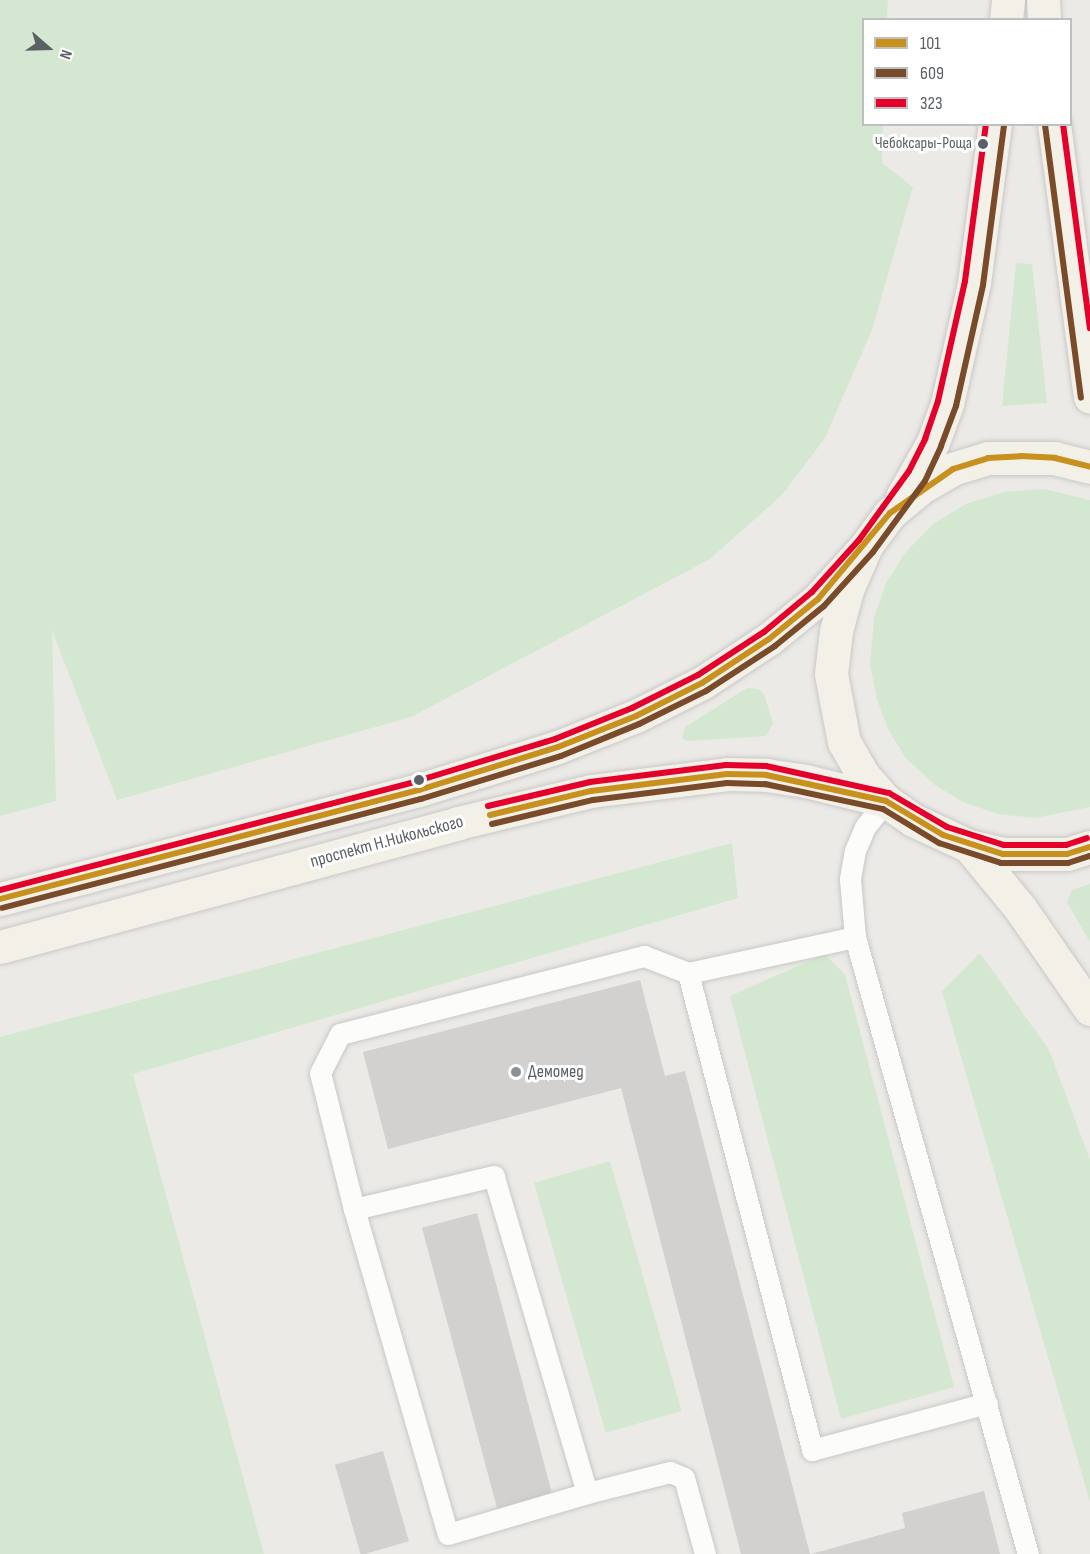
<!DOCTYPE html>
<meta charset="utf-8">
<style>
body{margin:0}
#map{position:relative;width:1090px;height:1554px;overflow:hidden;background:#ebeae6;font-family:"Sofia Sans Condensed",sans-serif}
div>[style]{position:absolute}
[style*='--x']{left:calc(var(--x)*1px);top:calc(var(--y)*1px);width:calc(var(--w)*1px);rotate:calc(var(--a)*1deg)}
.green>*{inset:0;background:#d4e8d1;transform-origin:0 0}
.building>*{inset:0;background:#d2d1cf;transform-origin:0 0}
.roads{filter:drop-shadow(0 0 2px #c8c8c8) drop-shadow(0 0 2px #c8c8c8)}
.service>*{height:21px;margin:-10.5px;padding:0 10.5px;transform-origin:10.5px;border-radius:10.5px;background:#fcfcfb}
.primary>*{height:33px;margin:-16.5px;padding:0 16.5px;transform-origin:16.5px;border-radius:16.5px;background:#f3f0e7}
.bus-1>*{height:6px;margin:-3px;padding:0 3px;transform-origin:3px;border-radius:3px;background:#c8911e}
.bus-2>*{height:6px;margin:-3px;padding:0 3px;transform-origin:3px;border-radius:3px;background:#7a4b2a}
.bus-3>*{height:6px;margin:-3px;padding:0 3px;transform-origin:3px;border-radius:3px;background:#e4002b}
.dots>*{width:16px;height:16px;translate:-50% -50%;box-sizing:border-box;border:3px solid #fff;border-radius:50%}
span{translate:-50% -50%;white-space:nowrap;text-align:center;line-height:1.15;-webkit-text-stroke:6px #fff;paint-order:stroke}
.bus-label{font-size:16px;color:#5b6064}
.right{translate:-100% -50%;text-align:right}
.street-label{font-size:18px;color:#5b6064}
.poi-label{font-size:18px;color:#5b6064}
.left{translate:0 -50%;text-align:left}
.legend{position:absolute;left:862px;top:18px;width:210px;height:108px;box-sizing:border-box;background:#fff;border:2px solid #bdbfc1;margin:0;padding:8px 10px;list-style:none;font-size:18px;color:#5b6064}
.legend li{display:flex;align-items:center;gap:12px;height:30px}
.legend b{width:30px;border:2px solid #bdbfc1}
.north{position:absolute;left:18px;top:18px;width:60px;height:60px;-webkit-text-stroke:4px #fff;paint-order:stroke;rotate:110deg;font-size:16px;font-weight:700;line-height:24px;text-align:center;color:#5b6064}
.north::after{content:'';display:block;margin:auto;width:21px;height:27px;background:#5b6064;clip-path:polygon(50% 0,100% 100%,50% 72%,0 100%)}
</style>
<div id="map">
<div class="green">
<div style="clip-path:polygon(0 0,888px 0,887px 19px,864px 20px,864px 124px,883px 125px,882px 163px,913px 187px,872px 330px,825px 438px,782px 495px,710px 559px,411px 717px,117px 800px,52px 630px,56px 801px,0 816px)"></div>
<div style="clip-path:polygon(1016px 263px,1032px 264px,1047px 403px,1002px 406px)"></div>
<div style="clip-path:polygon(1044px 489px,1090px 500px,1090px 807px,1035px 818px,998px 814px,963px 802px,935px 785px,905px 757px,889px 731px,877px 700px,870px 665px,874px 618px,886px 583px,905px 553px,933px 524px,966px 504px,1004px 492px)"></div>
<div style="clip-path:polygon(747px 688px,758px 689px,764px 694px,773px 723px,766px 736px,688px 741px,682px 738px,685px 727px)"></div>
<div style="clip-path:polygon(732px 843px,738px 898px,133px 1074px,264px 1554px,0 1554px,0 1037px)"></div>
<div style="clip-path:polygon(1090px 884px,1090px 942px,1067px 902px,1072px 890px)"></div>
<div style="clip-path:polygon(980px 953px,1049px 1050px,1090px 1160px,1090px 1502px,942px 991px)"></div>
<div style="clip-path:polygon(825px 954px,845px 975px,954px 1387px,841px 1419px,730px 996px)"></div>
<div style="left:610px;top:1161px;width:260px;height:79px;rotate:74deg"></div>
</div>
<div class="building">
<div style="clip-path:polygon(640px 980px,665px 1076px,685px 1071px,810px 1554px,741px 1554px,621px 1088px,388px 1149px,363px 1052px)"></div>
<div style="left:477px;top:1213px;width:295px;height:57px;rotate:75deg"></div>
<div style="left:383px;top:1451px;width:94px;height:50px;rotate:74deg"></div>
<div style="clip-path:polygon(984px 1491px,1000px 1554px,811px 1554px,905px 1528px,902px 1513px)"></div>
</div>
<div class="roads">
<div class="service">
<div style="--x:886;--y:801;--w:33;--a:129"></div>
<div style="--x:865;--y:827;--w:25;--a:113"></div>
<div style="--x:855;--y:850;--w:29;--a:100"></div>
<div style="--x:850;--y:879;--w:58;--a:85.1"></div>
<div style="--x:855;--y:937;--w:641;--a:74.34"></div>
<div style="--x:688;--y:973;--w:171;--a:-12.2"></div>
<div style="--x:354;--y:1209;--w:338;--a:73.9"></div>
<div style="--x:448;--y:1534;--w:145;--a:-16.4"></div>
<div style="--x:705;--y:1554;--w:79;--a:-105.4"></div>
<div style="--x:684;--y:1478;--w:15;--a:-157"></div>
<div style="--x:670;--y:1472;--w:86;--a:165.8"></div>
<div style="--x:587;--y:1493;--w:330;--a:-106.4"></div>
<div style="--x:494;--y:1176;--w:144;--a:166.7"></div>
<div style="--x:354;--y:1209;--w:140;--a:-104"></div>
<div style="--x:320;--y:1073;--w:44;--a:-62.9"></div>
<div style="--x:340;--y:1034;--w:314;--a:-14.4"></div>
<div style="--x:644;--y:956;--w:47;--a:21.1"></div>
<div style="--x:688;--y:973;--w:493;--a:75.4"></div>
<div style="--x:812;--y:1450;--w:181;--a:-15"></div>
</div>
<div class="primary">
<div style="--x:1043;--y:0;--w:20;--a:87"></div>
<div style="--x:1006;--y:20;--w:20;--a:-84"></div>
<div style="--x:1054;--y:124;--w:275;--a:82.5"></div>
<div style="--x:1090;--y:467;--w:36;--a:-166"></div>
<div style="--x:1055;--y:458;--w:67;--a:180"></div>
<div style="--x:988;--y:458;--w:37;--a:163"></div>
<div style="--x:953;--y:469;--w:39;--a:150"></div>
<div style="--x:919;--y:489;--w:38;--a:140"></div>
<div style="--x:890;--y:513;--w:41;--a:126"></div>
<div style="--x:866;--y:546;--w:48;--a:113.4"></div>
<div style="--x:847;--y:590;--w:42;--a:105"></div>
<div style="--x:836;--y:631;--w:43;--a:96.6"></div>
<div style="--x:831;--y:674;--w:69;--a:79.2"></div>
<div style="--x:844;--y:742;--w:38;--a:60"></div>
<div style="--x:863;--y:775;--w:35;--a:49"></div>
<div style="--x:886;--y:801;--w:33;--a:35"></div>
<div style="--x:913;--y:820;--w:62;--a:24.9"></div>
<div style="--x:969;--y:846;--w:35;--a:13"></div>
<div style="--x:1003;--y:854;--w:64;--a:0"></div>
<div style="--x:1067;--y:854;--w:24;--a:-17"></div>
<div style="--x:902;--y:497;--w:63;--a:-60.6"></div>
<div style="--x:933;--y:442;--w:40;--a:-69.8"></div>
<div style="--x:947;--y:404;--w:124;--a:-77.4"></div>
<div style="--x:974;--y:283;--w:160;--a:-82.5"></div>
<div style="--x:969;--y:846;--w:80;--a:50.6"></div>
<div style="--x:1020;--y:908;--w:123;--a:55.3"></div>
<div style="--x:0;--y:899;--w:433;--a:-14.6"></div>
<div style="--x:419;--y:790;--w:145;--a:-17.2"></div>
<div style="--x:558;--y:747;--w:84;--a:-21.7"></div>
<div style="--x:636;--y:716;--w:74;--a:-26.6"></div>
<div style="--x:702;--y:683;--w:80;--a:-33.3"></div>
<div style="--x:769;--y:639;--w:63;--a:-39.2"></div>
<div style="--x:818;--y:599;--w:72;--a:-47.8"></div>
<div style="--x:0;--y:947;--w:474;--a:-15.1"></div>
<div style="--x:458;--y:823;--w:137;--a:-13.5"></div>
<div style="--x:591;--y:791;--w:137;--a:-7.1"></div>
<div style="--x:727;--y:774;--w:39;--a:1"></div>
<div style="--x:766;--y:775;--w:40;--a:8.5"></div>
<div style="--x:806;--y:781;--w:82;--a:14"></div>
</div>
</div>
<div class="bus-1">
<div style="--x:490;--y:815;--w:104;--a:-13.4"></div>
<div style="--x:591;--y:791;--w:137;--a:-7.1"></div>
<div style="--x:727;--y:774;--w:39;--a:1"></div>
<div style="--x:766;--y:775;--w:123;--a:12.2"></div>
<div style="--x:886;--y:801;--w:66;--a:30.8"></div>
<div style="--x:943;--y:835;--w:63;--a:17.6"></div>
<div style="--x:1003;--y:854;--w:64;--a:0"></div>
<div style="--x:1067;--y:854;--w:24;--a:-17"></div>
<div style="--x:0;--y:899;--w:433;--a:-14.6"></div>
<div style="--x:419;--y:790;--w:145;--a:-17.2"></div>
<div style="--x:558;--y:747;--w:84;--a:-21.7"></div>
<div style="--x:636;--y:716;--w:74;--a:-26.6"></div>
<div style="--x:702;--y:683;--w:80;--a:-33.3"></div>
<div style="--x:769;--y:639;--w:63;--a:-39.2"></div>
<div style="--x:818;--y:599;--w:112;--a:-50.1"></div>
<div style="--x:890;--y:513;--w:77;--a:-34.9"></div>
<div style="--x:953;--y:469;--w:37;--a:-17"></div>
<div style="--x:988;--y:458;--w:33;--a:-3"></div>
<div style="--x:1021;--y:456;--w:34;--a:3"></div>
<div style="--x:1055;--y:458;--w:36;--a:14"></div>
</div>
<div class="bus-2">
<div style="--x:1045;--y:125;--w:275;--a:82.5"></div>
<div style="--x:492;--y:824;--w:104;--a:-13.4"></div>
<div style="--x:593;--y:800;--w:135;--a:-7.2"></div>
<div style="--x:727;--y:783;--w:38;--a:2"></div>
<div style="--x:765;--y:784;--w:121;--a:12"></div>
<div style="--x:883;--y:809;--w:66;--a:31.3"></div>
<div style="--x:939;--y:843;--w:65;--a:17.9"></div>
<div style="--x:1001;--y:863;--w:67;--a:0"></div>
<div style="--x:1068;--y:863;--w:23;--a:-18"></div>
<div style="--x:2;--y:908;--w:433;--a:-14.6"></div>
<div style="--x:421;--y:799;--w:146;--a:-17.1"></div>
<div style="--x:561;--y:756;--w:84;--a:-22.3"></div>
<div style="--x:639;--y:724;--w:75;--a:-26.2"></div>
<div style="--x:706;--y:691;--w:82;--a:-33.1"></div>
<div style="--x:775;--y:646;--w:63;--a:-39.2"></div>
<div style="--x:824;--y:606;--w:73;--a:-47.8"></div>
<div style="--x:873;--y:552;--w:88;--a:-53.8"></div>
<div style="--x:925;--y:481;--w:38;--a:-65"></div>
<div style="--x:941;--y:446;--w:43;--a:-69.4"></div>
<div style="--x:956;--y:406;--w:124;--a:-77.4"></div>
<div style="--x:983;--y:285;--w:161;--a:-82.5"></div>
</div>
<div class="bus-3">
<div style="--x:1063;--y:124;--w:206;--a:82.5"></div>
<div style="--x:488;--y:806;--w:105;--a:-13.2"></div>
<div style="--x:590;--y:782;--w:137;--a:-7.1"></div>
<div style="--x:726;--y:765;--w:40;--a:1.4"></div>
<div style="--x:766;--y:766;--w:126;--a:12.4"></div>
<div style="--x:889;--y:793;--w:67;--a:30.4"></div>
<div style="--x:947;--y:827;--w:60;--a:17.5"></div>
<div style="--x:1004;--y:845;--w:62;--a:0"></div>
<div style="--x:1066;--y:845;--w:22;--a:-18"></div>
<div style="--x:0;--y:890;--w:431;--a:-14.6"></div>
<div style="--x:417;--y:781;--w:144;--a:-16.9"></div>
<div style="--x:555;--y:739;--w:83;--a:-21.9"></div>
<div style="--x:632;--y:708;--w:74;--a:-26.6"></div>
<div style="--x:698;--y:675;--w:79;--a:-33.1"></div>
<div style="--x:764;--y:632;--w:62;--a:-39.8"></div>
<div style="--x:812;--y:592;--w:70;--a:-47.9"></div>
<div style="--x:859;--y:540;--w:85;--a:-54.1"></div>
<div style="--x:909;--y:471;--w:36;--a:-63"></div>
<div style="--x:925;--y:439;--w:40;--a:-71.1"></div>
<div style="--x:938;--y:401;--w:123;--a:-77.3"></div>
<div style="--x:965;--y:281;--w:158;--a:-82.4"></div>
</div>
<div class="dots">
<div style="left:983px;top:144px;background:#5b6064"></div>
<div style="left:419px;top:780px;background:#5b6064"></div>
<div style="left:516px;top:1072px;background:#8d9092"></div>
</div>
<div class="bus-label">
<span class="right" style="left:972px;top:144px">Чебоксары-Роща</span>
</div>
<div class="street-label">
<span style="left:387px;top:842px;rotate:-15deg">проспект Н.Никольского</span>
</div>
<div class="poi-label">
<span class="left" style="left:528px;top:1072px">Демомед</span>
</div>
<ul class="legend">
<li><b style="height:8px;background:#c8911e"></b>101</li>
<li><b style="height:8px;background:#7a4b2a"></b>609</li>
<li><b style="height:8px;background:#e4002b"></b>323</li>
</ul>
<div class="north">N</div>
</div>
